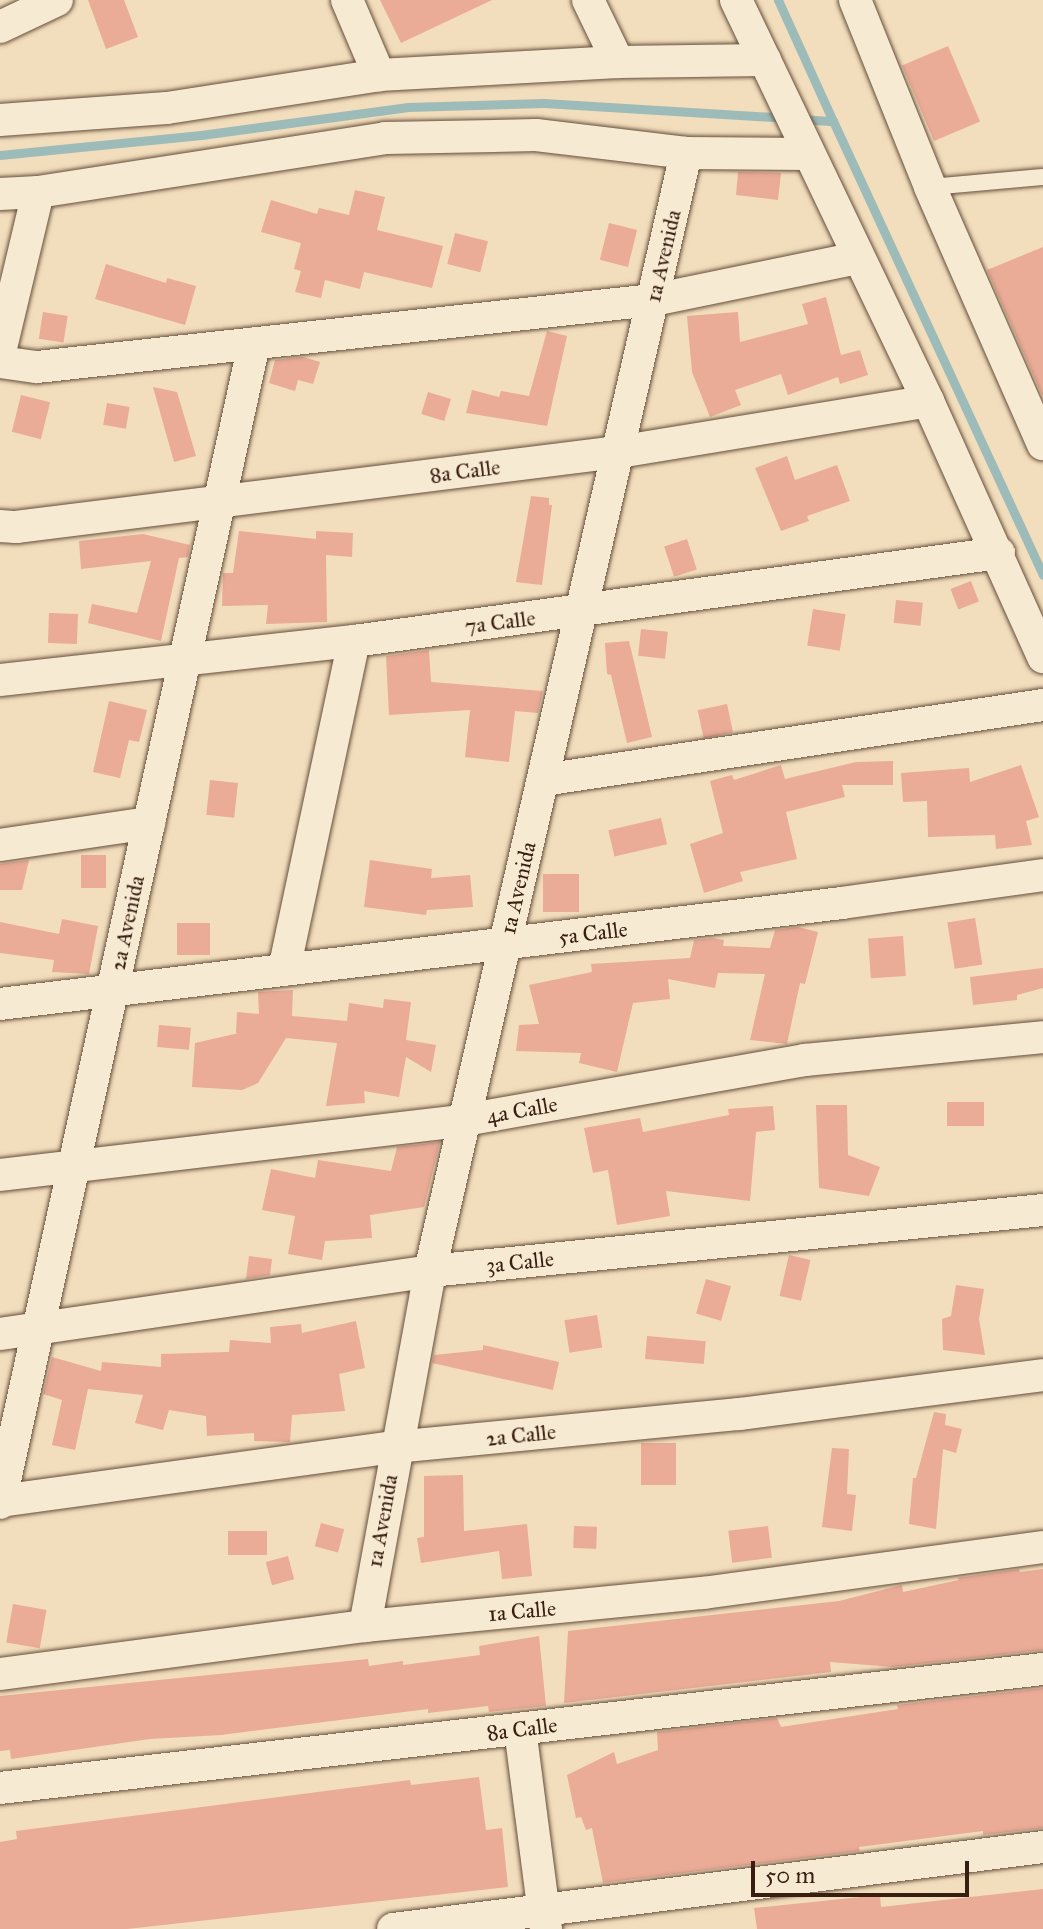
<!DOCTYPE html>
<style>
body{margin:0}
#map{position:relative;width:1043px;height:1929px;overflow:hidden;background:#f2debc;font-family:"IM FELL Great Primer",serif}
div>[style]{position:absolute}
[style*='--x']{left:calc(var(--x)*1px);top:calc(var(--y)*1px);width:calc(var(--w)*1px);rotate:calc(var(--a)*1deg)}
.stream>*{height:9px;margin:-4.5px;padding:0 4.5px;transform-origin:4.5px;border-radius:4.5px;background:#9dbbb8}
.building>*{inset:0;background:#eaab97;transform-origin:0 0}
.roads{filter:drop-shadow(0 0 2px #664e3c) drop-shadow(0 0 2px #664e3c)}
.lane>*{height:16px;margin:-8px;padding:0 8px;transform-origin:8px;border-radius:8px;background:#f7ead3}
.street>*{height:32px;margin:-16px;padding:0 16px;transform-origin:16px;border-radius:16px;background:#f7ead3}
span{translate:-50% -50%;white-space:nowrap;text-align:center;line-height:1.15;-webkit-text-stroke:8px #f7ead3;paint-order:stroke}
.street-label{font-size:22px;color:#381e11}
.scale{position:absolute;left:751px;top:1861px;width:218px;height:36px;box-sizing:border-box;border:4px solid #381e11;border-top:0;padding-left:10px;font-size:24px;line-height:28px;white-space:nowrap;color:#381e11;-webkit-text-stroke:6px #f7ead3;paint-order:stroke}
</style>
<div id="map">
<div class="stream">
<div style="--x:778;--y:0;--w:133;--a:65.6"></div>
<div style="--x:801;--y:119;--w:32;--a:4"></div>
<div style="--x:833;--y:121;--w:500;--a:65.18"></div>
<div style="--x:0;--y:155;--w:202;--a:-5.7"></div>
<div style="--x:201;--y:135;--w:209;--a:-7.7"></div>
<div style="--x:408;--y:107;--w:136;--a:-1.7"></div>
<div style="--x:544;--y:103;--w:242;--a:3.5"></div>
</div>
<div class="building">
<div style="clip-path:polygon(88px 0,124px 0,138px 37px,106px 49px)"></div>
<div style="clip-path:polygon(380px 0,492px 0,401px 43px)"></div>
<div style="left:948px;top:46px;width:82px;height:50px;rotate:67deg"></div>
<div style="clip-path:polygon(738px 172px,781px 173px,778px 200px,736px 195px)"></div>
<div style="clip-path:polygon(355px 190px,385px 197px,377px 230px,443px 246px,432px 288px,364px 272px,360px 289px,325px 280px,321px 298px,295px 292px,301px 271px,294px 269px,301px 243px,261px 232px,271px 200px,317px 214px,319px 208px,349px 215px)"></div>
<div style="left:609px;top:223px;width:29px;height:38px;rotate:14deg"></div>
<div style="left:455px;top:233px;width:34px;height:32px;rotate:14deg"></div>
<div style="clip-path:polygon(1043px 247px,1043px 397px,987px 270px)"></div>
<div style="clip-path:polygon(106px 264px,166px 283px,167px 278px,196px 286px,185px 325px,95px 299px)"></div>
<div style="clip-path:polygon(826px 297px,841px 355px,860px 350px,868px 375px,840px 384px,838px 377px,788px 395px,781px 374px,735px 390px,741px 405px,710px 417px,692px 372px,687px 316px,738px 312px,740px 342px,808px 324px,802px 304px)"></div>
<div style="left:43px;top:312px;width:25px;height:27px;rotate:9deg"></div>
<div style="clip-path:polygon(547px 331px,567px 336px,547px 426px,466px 413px,472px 390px,499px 397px,501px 391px,529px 396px)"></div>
<div style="clip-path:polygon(303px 357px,320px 362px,313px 384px,298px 380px,295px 391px,269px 383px,275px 360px)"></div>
<div style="clip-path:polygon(153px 387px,177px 392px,196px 456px,174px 462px)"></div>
<div style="left:428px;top:392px;width:24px;height:23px;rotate:17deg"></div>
<div style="left:21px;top:395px;width:30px;height:38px;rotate:14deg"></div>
<div style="left:107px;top:403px;width:23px;height:22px;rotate:10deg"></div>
<div style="clip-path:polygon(787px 456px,795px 480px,837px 465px,850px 501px,807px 516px,809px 521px,781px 531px,755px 468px)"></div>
<div style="clip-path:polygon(531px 496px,549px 498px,549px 505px,552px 505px,542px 585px,516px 582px)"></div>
<div style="clip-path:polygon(239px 531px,316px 539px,316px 531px,353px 533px,352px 557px,326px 555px,327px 622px,266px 624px,268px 605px,222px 606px,223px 573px,233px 573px)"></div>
<div style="clip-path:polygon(143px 534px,190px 545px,188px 557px,179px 558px,161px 641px,88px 623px,92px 604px,137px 613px,151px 561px,81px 569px,79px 541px)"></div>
<div style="left:687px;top:539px;width:32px;height:24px;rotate:72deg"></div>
<div style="left:971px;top:581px;width:22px;height:22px;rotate:69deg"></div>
<div style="left:896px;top:600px;width:27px;height:23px;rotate:6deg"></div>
<div style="left:813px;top:609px;width:33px;height:37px;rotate:9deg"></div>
<div style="left:49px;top:613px;width:29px;height:30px;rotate:2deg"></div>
<div style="left:641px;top:629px;width:27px;height:27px;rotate:6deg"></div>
<div style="clip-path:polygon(629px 641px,652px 737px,627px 743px,611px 675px,607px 674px,605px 643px)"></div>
<div style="clip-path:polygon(429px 650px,431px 682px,543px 691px,538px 713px,515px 711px,509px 762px,465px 757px,470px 710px,389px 715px,386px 656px)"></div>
<div style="clip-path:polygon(109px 701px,147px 710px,139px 742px,129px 740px,120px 778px,93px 772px)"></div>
<div style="left:727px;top:704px;width:29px;height:30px;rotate:78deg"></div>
<div style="clip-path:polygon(893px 761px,893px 785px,842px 785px,845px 797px,786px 812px,797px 859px,740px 872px,743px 881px,704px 893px,690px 844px,723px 833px,710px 781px,732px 775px,734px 780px,781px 765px,785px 779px,856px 762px)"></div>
<div style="clip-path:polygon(1021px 765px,1039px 817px,1026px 821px,1032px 845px,996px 849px,995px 835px,928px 837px,927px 801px,903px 802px,901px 773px,969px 768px,970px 782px)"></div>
<div style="left:210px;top:780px;width:28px;height:35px;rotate:6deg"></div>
<div style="left:661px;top:818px;width:27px;height:54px;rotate:77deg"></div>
<div style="left:81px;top:855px;width:25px;height:33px"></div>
<div style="clip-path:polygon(29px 860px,22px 890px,0 890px,0 864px)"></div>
<div style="clip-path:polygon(370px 860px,432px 869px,431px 878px,470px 875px,473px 907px,427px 910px,426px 915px,364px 907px)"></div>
<div style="left:543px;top:874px;width:36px;height:38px"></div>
<div style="left:975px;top:918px;width:47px;height:28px;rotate:81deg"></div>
<div style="clip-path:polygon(62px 919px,98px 926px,89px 974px,52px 972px,54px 960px,0 953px,0 922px,59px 934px)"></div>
<div style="left:177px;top:923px;width:33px;height:32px"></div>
<div style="clip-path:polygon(798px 927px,818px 932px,805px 984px,800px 983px,787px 1044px,750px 1040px,765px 974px,718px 973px,715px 988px,668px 979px,670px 999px,633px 1003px,617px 1072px,579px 1063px,581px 1053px,516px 1051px,519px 1025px,539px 1024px,529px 985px,592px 972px,591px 964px,690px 958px,694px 940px,713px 938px,724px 940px,723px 946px,770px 948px,775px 930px)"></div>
<div style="left:903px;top:936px;width:40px;height:35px;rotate:86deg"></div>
<div style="clip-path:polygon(1043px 968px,1043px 988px,1017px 995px,1017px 1000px,973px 1005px,970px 977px)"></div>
<div style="clip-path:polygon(293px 990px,292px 1016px,347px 1021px,349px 1003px,383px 1008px,384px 999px,411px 1002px,406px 1040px,436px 1045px,431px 1072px,406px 1057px,399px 1097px,364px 1091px,365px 1103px,326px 1106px,337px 1043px,286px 1038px,258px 1083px,242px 1090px,192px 1087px,195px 1043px,239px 1033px,236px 1033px,237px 1012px,259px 1014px,258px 992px)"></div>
<div style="left:159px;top:1025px;width:32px;height:22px;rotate:5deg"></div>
<div style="left:947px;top:1102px;width:37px;height:24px"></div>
<div style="clip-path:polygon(816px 1105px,847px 1105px,848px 1155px,880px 1167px,869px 1196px,819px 1188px)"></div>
<div style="clip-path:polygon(773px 1106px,775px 1130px,756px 1132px,750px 1201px,666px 1191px,670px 1216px,617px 1225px,608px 1170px,593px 1173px,584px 1128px,640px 1118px,643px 1132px,729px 1115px,728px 1109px)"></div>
<div style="clip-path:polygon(440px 1142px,424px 1207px,370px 1215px,372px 1238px,325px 1241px,322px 1260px,288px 1254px,295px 1216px,262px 1210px,271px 1169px,315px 1178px,318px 1160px,391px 1171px,397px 1147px)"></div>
<div style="left:789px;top:1255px;width:22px;height:42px;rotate:13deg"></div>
<div style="clip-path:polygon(249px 1256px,272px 1259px,270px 1275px,246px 1279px)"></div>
<div style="left:706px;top:1279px;width:26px;height:36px;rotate:16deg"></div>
<div style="clip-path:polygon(956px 1285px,984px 1289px,979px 1319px,985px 1355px,943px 1350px,942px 1319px,951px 1316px)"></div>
<div style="left:597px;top:1315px;width:33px;height:33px;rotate:81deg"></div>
<div style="clip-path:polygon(356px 1321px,365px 1368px,339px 1374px,345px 1411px,292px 1415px,290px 1442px,254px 1441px,254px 1433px,207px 1436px,206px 1416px,169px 1410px,163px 1430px,135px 1423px,143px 1395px,88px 1389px,75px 1450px,52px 1445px,62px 1400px,43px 1394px,52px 1357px,101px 1371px,102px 1362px,161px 1367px,161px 1354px,229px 1352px,230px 1340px,271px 1343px,270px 1327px,301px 1324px,302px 1333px)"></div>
<div style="left:647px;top:1336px;width:59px;height:23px;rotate:5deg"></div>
<div style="clip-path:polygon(483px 1345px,559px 1362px,553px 1390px,432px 1363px,434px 1355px,483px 1350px)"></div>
<div style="clip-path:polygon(934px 1412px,946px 1414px,945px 1425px,962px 1429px,956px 1453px,943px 1449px,936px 1529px,909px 1524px,913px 1478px,916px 1478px)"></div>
<div style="left:676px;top:1443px;width:42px;height:35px;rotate:90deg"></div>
<div style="clip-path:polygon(832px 1448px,849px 1449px,847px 1494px,856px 1495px,852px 1531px,822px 1527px)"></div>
<div style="clip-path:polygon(463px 1475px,464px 1531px,527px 1524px,532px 1576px,502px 1579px,499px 1551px,421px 1563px,417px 1538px,424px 1537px,424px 1476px)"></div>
<div style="left:321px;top:1523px;width:24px;height:24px;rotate:15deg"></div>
<div style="left:574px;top:1526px;width:23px;height:22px;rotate:2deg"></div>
<div style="left:768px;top:1526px;width:32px;height:40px;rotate:83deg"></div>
<div style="left:267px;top:1531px;width:24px;height:39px;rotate:90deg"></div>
<div style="left:288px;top:1556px;width:24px;height:23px;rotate:75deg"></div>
<div style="clip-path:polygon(1019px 1569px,1020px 1572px,1043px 1569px,1043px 1650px,893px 1667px,830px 1662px,831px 1672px,564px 1703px,568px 1631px,839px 1601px,902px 1585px,903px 1592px,959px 1580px,957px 1578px)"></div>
<div style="left:13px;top:1604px;width:34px;height:39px;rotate:10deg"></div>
<div style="clip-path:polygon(539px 1636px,546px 1706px,489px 1712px,488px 1706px,428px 1713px,428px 1709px,221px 1735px,150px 1739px,11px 1759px,10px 1750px,0 1751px,0 1696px,368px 1659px,369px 1666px,403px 1661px,403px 1665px,480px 1655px,479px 1646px)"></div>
<div style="clip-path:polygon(1043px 1688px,1043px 1828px,983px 1835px,983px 1831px,859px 1847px,860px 1851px,603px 1883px,592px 1828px,586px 1830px,581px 1817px,576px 1818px,567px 1775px,614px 1752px,617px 1764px,658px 1750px,657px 1732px,777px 1718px,781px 1727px,898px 1709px,897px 1705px)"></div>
<div style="clip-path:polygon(479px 1777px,486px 1830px,502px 1828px,508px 1887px,127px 1929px,0 1929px,0 1842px,17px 1839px,16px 1831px,410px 1780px,411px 1785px)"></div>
<div style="clip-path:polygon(1043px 1889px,1043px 1929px,757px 1929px,754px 1908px,880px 1895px,881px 1907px)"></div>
</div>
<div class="roads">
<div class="lane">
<div style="--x:930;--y:187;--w:113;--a:-5.1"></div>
</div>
<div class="street">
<div style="--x:347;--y:0;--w:82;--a:66.9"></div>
<div style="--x:588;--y:0;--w:69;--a:64.2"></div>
<div style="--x:736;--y:0;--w:445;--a:64.4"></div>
<div style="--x:928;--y:401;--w:281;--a:65.8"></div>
<div style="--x:855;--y:0;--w:201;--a:68.1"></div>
<div style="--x:930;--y:187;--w:281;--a:66.3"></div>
<div style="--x:0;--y:27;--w:63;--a:-25.3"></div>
<div style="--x:0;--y:120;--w:167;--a:-4.1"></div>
<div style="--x:167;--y:108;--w:215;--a:-8.8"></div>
<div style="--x:379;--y:75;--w:239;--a:-3.1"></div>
<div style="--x:618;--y:62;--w:147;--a:-0.8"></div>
<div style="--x:0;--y:194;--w:38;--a:-3"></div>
<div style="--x:38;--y:192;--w:351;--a:-8.8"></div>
<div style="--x:385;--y:138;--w:151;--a:-1.1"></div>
<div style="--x:536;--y:135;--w:151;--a:6.8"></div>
<div style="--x:686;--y:153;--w:122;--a:0.5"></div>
<div style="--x:0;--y:352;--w:164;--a:-76.6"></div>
<div style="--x:0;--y:362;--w:37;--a:8"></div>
<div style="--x:37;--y:367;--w:620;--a:-6.21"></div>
<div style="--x:653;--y:300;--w:209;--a:-11.6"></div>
<div style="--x:0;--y:526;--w:16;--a:4"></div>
<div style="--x:16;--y:527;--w:607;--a:-7.1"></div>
<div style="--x:618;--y:452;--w:314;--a:-9.3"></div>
<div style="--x:0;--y:680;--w:356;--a:-6.3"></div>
<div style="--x:354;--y:641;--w:651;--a:-7.77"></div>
<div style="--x:543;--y:780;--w:506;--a:-8.53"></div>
<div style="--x:0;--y:845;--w:151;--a:-8.4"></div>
<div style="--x:284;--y:970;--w:336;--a:-78"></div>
<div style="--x:0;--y:1004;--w:848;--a:-6.84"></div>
<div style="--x:842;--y:903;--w:203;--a:-7.9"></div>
<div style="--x:0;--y:1175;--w:468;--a:-6.7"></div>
<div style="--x:465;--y:1120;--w:345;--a:-10"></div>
<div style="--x:805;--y:1060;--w:239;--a:-5.5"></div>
<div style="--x:0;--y:1334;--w:435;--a:-8.3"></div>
<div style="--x:430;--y:1271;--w:616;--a:-5.68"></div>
<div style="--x:0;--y:1501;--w:399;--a:-7.8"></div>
<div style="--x:395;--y:1447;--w:346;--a:-5.5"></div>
<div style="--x:739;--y:1414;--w:306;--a:-7.3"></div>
<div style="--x:0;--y:1503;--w:1187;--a:-77.64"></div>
<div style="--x:365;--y:1626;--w:361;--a:-79.6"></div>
<div style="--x:430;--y:1271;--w:1147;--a:-77.1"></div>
<div style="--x:0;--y:1674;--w:368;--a:-7.5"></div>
<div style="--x:365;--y:1626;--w:340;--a:-5.6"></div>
<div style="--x:703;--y:1593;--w:343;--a:-7.7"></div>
<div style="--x:520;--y:1729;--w:202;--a:82.6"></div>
<div style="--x:0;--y:1788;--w:1050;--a:-6.51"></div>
<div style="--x:393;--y:1929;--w:655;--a:-7.19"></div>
</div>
</div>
<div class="street-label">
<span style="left:663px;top:256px;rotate:-77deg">1a Avenida</span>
<span style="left:465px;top:471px;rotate:-7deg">8a Calle</span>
<span style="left:500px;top:622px;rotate:-7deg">7a Calle</span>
<span style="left:518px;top:888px;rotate:-77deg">1a Avenida</span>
<span style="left:127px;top:923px;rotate:-78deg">2a Avenida</span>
<span style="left:593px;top:933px;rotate:-7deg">5a Calle</span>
<span style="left:522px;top:1110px;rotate:-10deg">4a Calle</span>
<span style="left:520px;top:1262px;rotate:-6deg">3a Calle</span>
<span style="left:521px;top:1435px;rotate:-6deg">2a Calle</span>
<span style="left:382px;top:1521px;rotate:-80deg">1a Avenida</span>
<span style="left:522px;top:1611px;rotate:-5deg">1a Calle</span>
<span style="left:522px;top:1729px;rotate:-7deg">8a Calle</span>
</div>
<div class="scale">50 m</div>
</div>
